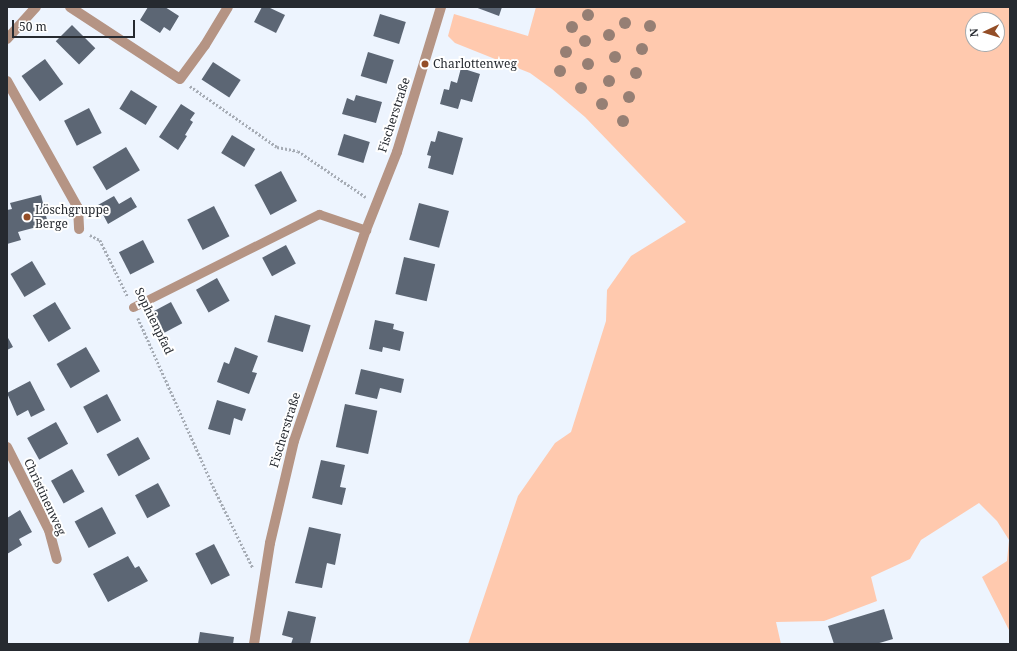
<!DOCTYPE html>
<meta charset="utf-8">
<style>
body{margin:0}
#map{position:relative;width:1017px;height:651px;overflow:hidden;background:#edf4fe;font-family:"Noto Serif",serif}
div>[style]{position:absolute}
[style*='--x']{left:calc(var(--x)*1px);top:calc(var(--y)*1px);width:calc(var(--w)*1px);rotate:calc(var(--a)*1deg)}
.green>*{inset:0;background:#ffc9ae}
.building>*{inset:0;background:#5c6674;transform-origin:0 0}
.path>*{height:2.5px;margin-top:-1.25px;transform-origin:0;background:repeating-linear-gradient(90deg,#a6acb5 0 2px,transparent 0 4px)}
.service>*{height:9px;margin:-4.5px;padding:0 4.5px;transform-origin:4.5px;border-radius:4.5px;background:#b59484}
.minor>*{height:10px;margin:-5px;padding:0 5px;transform-origin:5px;border-radius:5px;background:#b59484}
.trees>*{width:12px;height:12px;margin:-6px;border-radius:50%;background:#967f74}
.dots>*{width:11px;height:11px;translate:-50% -50%;box-sizing:border-box;border:2px solid #fff;border-radius:50%}
span{translate:-50% -50%;white-space:nowrap;text-align:center;line-height:1.15;-webkit-text-stroke:4px #fff;paint-order:stroke}
.poi-label{font-size:12px;color:#262a30}
.left{translate:0 -50%;text-align:left}
.street-label{font-size:12px;color:#262a30}
.frame{position:absolute;inset:0;border:8px solid #262a30;pointer-events:none}
.north{position:absolute;left:965px;top:12px;width:40px;height:40px;box-sizing:border-box;background:#fff;border:1px solid #a8aaac;border-radius:50%;rotate:266deg;font-size:11px;font-weight:700;line-height:16px;text-align:center;color:#262a30}
.north::after{content:'';display:block;margin:auto;width:14px;height:18px;background:#944e27;clip-path:polygon(50% 0,100% 100%,50% 72%,0 100%)}
.scale{position:absolute;left:12px;top:20px;width:123px;height:18px;box-sizing:border-box;border:2px solid #262a30;border-top:0;padding-left:5px;font-size:12px;line-height:14px;white-space:nowrap;color:#262a30;-webkit-text-stroke:3px #fff;paint-order:stroke}
</style>
<div id="map">
<div class="green">
<div style="clip-path:polygon(evenodd,536px 7px,1010px 7px,1010px 632px,982px 577px,1007px 561px,1009px 540px,997px 521px,979px 503px,921px 540px,910px 559px,871px 577px,877px 601px,824px 621px,776px 622px,781px 644px,468px 644px,518px 496px,555px 443px,571px 432px,606px 321px,607px 290px,631px 256px,686px 222px,585px 117px,552px 89px,530px 73px,455px 43px,448px 36px,454px 14px,528px 36px,536px 7px,973px 20px,997px 20px,997px 44px,973px 44px,973px 20px)"></div>
</div>
<div class="building">
<div style="clip-path:polygon(148px 7px,165px 7px,179px 16px,170px 31px,164px 27px,160px 33px,140px 20px)"></div>
<div style="clip-path:polygon(262px 7px,268px 7px,285px 15px,276px 33px,254px 22px)"></div>
<div style="clip-path:polygon(475px 7px,502px 7px,499px 16px)"></div>
<div style="left:380px;top:14px;width:27px;height:23px;rotate:17deg"></div>
<div style="left:72px;top:25px;width:33px;height:23px;rotate:45deg"></div>
<div style="left:368px;top:52px;width:27px;height:25px;rotate:17deg"></div>
<div style="left:45px;top:59px;width:31px;height:29px;rotate:54deg"></div>
<div style="left:213px;top:62px;width:33px;height:21px;rotate:33deg"></div>
<div style="clip-path:polygon(461px 68px,480px 74px,472px 102px,461px 99px,458px 109px,440px 104px,444px 89px,449px 90px,451px 81px,457px 83px)"></div>
<div style="left:131px;top:90px;width:31px;height:22px;rotate:32deg"></div>
<div style="clip-path:polygon(356px 95px,382px 102px,376px 123px,342px 114px,347px 98px,354px 101px)"></div>
<div style="clip-path:polygon(181px 104px,195px 113px,190px 120px,193px 122px,185px 135px,187px 136px,178px 150px,159px 137px)"></div>
<div style="left:89px;top:108px;width:28px;height:28px;rotate:63deg"></div>
<div style="clip-path:polygon(438px 131px,463px 138px,453px 175px,428px 168px,431px 156px,427px 155px,431px 141px,435px 142px)"></div>
<div style="left:344px;top:134px;width:27px;height:22px;rotate:17deg"></div>
<div style="left:232px;top:135px;width:27px;height:21px;rotate:31deg"></div>
<div style="left:126px;top:147px;width:27px;height:39px;rotate:59deg"></div>
<div style="left:281px;top:171px;width:34px;height:30px;rotate:62deg"></div>
<div style="clip-path:polygon(41px 195px,48px 224px,18px 232px,21px 240px,7px 244px,7px 210px,12px 209px,10px 203px)"></div>
<div style="clip-path:polygon(114px 196px,119px 204px,131px 197px,137px 207px,108px 224px,98px 205px)"></div>
<div style="left:419px;top:203px;width:31px;height:38px;rotate:15deg"></div>
<div style="left:214px;top:206px;width:34px;height:30px;rotate:63deg"></div>
<div style="left:143px;top:240px;width:25px;height:27px;rotate:63deg"></div>
<div style="left:286px;top:245px;width:21px;height:27px;rotate:62deg"></div>
<div style="left:404px;top:257px;width:32px;height:38px;rotate:13deg"></div>
<div style="left:32px;top:261px;width:27px;height:25px;rotate:59deg"></div>
<div style="left:217px;top:278px;width:26px;height:24px;rotate:61deg"></div>
<div style="left:55px;top:302px;width:31px;height:26px;rotate:59deg"></div>
<div style="left:171px;top:302px;width:24px;height:25px;rotate:62deg"></div>
<div style="left:275px;top:315px;width:37px;height:28px;rotate:16deg"></div>
<div style="clip-path:polygon(375px 320px,394px 324px,393px 329px,404px 332px,400px 351px,383px 347px,382px 352px,369px 349px)"></div>
<div style="clip-path:polygon(7px 336px,13px 347px,7px 350px)"></div>
<div style="left:86px;top:347px;width:28px;height:34px;rotate:60deg"></div>
<div style="clip-path:polygon(235px 347px,258px 356px,252px 372px,257px 373px,249px 394px,217px 382px,224px 362px,229px 364px)"></div>
<div style="clip-path:polygon(361px 369px,404px 379px,401px 393px,380px 388px,377px 399px,355px 394px)"></div>
<div style="clip-path:polygon(30px 381px,45px 410px,31px 417px,28px 410px,17px 416px,7px 393px)"></div>
<div style="left:107px;top:394px;width:30px;height:27px;rotate:62deg"></div>
<div style="clip-path:polygon(217px 400px,246px 409px,242px 421px,234px 418px,230px 435px,208px 429px)"></div>
<div style="left:345px;top:404px;width:33px;height:44px;rotate:12deg"></div>
<div style="left:56px;top:422px;width:25px;height:33px;rotate:61deg"></div>
<div style="left:138px;top:437px;width:25px;height:36px;rotate:61deg"></div>
<div style="clip-path:polygon(321px 460px,345px 465px,340px 487px,346px 488px,342px 505px,312px 498px)"></div>
<div style="left:72px;top:469px;width:26px;height:24px;rotate:61deg"></div>
<div style="left:158px;top:483px;width:26px;height:26px;rotate:62deg"></div>
<div style="left:102px;top:507px;width:30px;height:31px;rotate:62deg"></div>
<div style="clip-path:polygon(20px 510px,32px 532px,19px 539px,22px 545px,7px 554px,7px 518px)"></div>
<div style="clip-path:polygon(309px 527px,341px 534px,335px 565px,327px 563px,322px 588px,295px 583px)"></div>
<div style="left:214px;top:544px;width:35px;height:21px;rotate:63deg"></div>
<div style="clip-path:polygon(128px 556px,135px 568px,139px 566px,148px 581px,108px 602px,93px 574px)"></div>
<div style="clip-path:polygon(884px 609px,893px 639px,876px 644px,834px 644px,828px 626px)"></div>
<div style="clip-path:polygon(288px 611px,316px 617px,310px 644px,291px 644px,293px 638px,282px 635px)"></div>
<div style="clip-path:polygon(200px 632px,234px 637px,233px 644px,198px 644px)"></div>
</div>
<div class="path">
<div style="--x:190;--y:86;--w:106;--a:35"></div>
<div style="--x:277;--y:147;--w:21;--a:11"></div>
<div style="--x:298;--y:151;--w:82;--a:34.1"></div>
<div style="--x:90;--y:235;--w:11;--a:27"></div>
<div style="--x:100;--y:240;--w:64;--a:63.8"></div>
<div style="--x:138;--y:318;--w:184;--a:65.9"></div>
<div style="--x:213;--y:486;--w:91;--a:64"></div>
</div>
<div class="service">
<div style="--x:133;--y:307;--w:208;--a:-26.6"></div>
<div style="--x:319;--y:214;--w:50;--a:18.8"></div>
</div>
<div class="minor">
<div style="--x:70;--y:7;--w:131;--a:33.2"></div>
<div style="--x:180;--y:79;--w:42;--a:-53.7"></div>
<div style="--x:205;--y:45;--w:44;--a:-58.8"></div>
<div style="--x:7;--y:39;--w:43;--a:-47.8"></div>
<div style="--x:7;--y:81;--w:145;--a:60.8"></div>
<div style="--x:78;--y:208;--w:21;--a:87"></div>
<div style="--x:7;--y:447;--w:93;--a:63.2"></div>
<div style="--x:49;--y:530;--w:30;--a:75"></div>
<div style="--x:254;--y:644;--w:102;--a:-81"></div>
<div style="--x:270;--y:543;--w:105;--a:-76.8"></div>
<div style="--x:294;--y:441;--w:223;--a:-71.2"></div>
<div style="--x:366;--y:230;--w:84;--a:-68.3"></div>
<div style="--x:397;--y:152;--w:152;--a:-73.1"></div>
</div>
<div class="trees">
<div style="left:588px;top:15px"></div>
<div style="left:625px;top:23px"></div>
<div style="left:650px;top:26px"></div>
<div style="left:572px;top:27px"></div>
<div style="left:609px;top:35px"></div>
<div style="left:585px;top:41px"></div>
<div style="left:642px;top:49px"></div>
<div style="left:566px;top:52px"></div>
<div style="left:615px;top:57px"></div>
<div style="left:588px;top:64px"></div>
<div style="left:560px;top:71px"></div>
<div style="left:636px;top:73px"></div>
<div style="left:609px;top:81px"></div>
<div style="left:581px;top:88px"></div>
<div style="left:629px;top:97px"></div>
<div style="left:602px;top:104px"></div>
<div style="left:623px;top:121px"></div>
</div>
<div class="dots">
<div style="left:425px;top:64px;background:#944e27"></div>
<div style="left:27px;top:217px;background:#944e27"></div>
</div>
<div class="poi-label">
<span class="left" style="left:433px;top:64px">Charlottenweg</span>
<span class="left" style="left:35px;top:217px">Löschgruppe<br>Berge</span>
</div>
<div class="street-label">
<span style="left:394px;top:115px;rotate:-72deg">Fischerstraße</span>
<span style="left:154px;top:321px;rotate:64deg">Sophienpfad</span>
<span style="left:285px;top:430px;rotate:-73deg">Fischerstraße</span>
<span style="left:45px;top:497px;rotate:65deg">Christinenweg</span>
</div>
<div class="frame"></div>
<div class="north">N</div>
<div class="scale">50 m</div>
</div>
